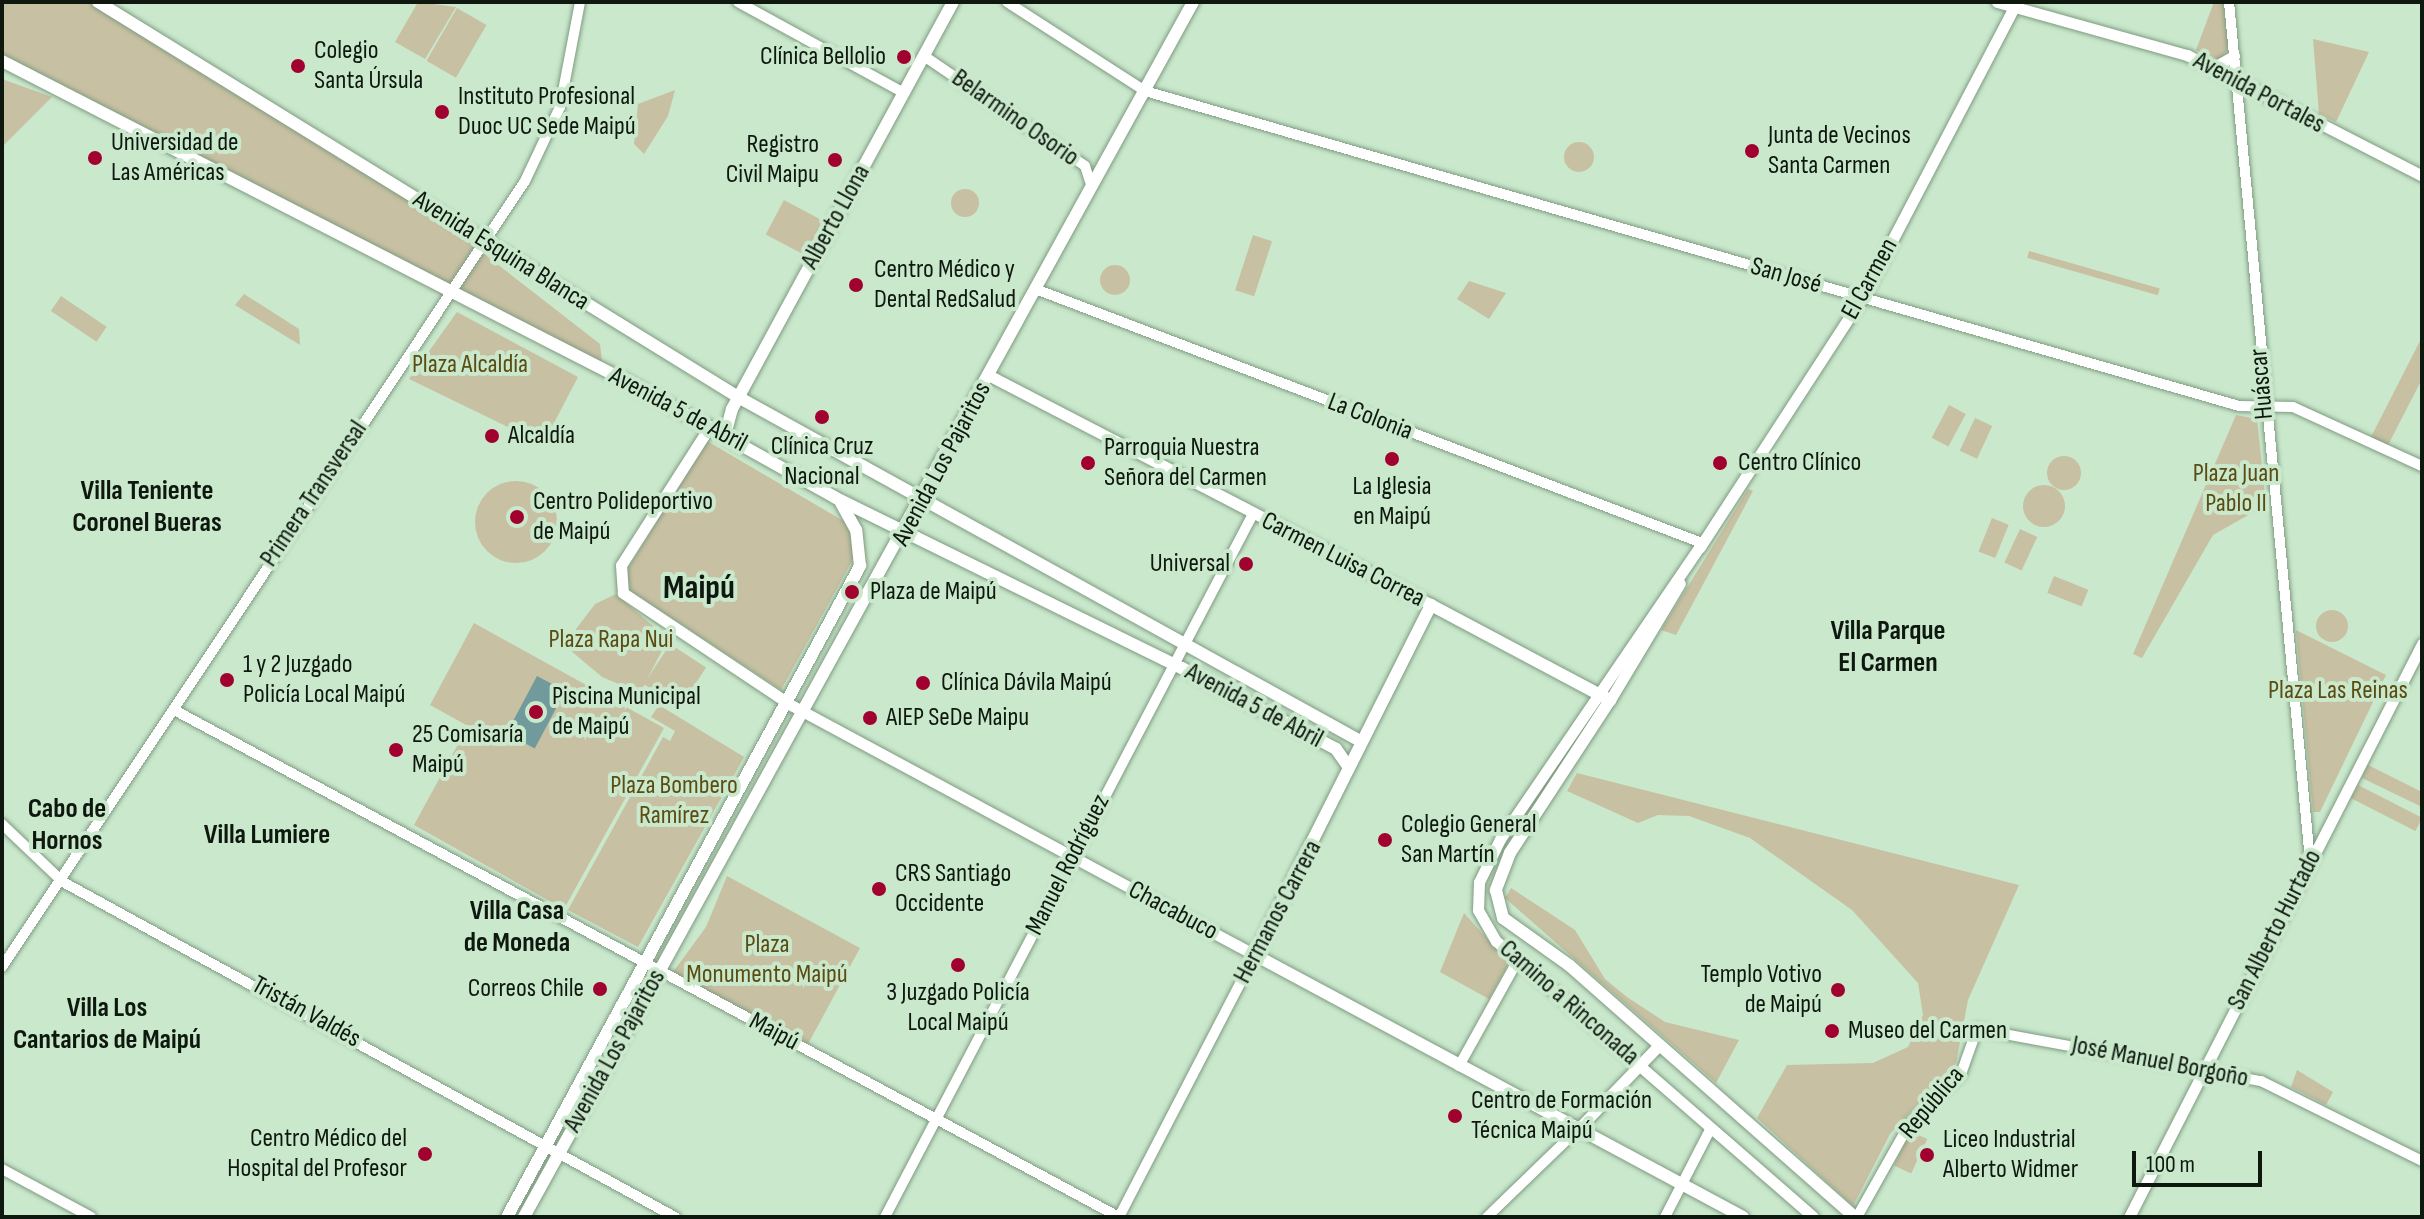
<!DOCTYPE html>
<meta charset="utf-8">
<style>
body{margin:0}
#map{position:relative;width:2424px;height:1219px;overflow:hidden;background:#cae8cc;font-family:"Sofia Sans Condensed",sans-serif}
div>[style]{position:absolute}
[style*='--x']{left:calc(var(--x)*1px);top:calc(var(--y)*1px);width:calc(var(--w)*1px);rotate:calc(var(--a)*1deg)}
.green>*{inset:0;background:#c8c0a2;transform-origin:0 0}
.round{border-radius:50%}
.water>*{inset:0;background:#709a9c;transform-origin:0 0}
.roads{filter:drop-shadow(0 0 2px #7f9b81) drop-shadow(0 0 2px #7f9b81)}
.tertiary>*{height:10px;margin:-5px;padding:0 5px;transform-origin:5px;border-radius:5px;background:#fff}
.secondary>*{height:11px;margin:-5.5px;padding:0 5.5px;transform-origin:5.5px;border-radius:5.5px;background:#fff}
.primary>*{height:12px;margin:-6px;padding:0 6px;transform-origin:6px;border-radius:6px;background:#fff}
.dots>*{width:22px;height:22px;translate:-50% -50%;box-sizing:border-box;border:4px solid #cae8cc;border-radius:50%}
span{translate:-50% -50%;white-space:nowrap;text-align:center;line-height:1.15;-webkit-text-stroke:8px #cae8cc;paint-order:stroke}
.poi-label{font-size:26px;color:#0e180f}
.left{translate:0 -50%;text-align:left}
.right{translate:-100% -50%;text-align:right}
.street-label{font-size:26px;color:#0e180f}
.park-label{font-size:26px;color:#5a4c13}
.neighbourhood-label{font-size:28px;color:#0e180f;font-weight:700}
.district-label{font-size:34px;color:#0e180f;font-weight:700}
.frame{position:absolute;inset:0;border:4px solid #0e180f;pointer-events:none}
.scale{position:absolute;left:2132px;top:1151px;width:130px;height:36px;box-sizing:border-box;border:4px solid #0e180f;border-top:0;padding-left:10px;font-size:24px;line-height:28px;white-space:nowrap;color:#0e180f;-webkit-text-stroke:6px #cae8cc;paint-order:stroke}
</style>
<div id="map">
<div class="green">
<div style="clip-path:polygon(2px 2px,89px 2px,439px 219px,600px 344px,602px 362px,2px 54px)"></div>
<div style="clip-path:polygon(418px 2px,456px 7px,425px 59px,395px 42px)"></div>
<div style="clip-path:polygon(2214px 2px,2226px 2px,2230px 44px,2220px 63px,2196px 50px)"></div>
<div style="left:457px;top:8px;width:34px;height:61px;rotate:30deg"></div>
<div style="clip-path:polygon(2313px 39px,2369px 52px,2336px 122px,2319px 114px)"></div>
<div style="clip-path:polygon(2px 79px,52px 97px,2px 147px)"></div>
<div style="clip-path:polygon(675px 90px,668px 116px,644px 154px,634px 144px,638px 104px)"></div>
<div class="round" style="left:1564px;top:142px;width:30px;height:30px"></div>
<div class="round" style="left:951px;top:189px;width:28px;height:28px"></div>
<div style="left:784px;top:200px;width:44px;height:39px;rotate:28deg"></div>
<div style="left:1253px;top:235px;width:20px;height:58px;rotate:18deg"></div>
<div style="left:2029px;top:251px;width:136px;height:7px;rotate:16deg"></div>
<div class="round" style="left:1100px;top:265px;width:30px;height:30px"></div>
<div style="clip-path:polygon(1469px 281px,1506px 293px,1489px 319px,1457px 299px)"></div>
<div style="clip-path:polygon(244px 294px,299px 329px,300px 345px,235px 305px)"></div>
<div style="left:61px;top:296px;width:55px;height:18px;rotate:34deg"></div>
<div style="clip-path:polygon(457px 312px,578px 377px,543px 444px,409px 379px)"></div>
<div style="clip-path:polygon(2422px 337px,2422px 379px,2388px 445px,2371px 437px)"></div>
<div style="left:1949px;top:405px;width:19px;height:37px;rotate:28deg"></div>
<div style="clip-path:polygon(2236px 415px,2257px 419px,2266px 505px,2213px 535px,2142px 658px,2133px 654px)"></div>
<div style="left:1975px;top:418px;width:19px;height:36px;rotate:25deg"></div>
<div style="clip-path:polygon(707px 441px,847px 523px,857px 552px,781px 690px,627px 589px,625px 573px)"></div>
<div class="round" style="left:2047px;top:456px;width:34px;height:34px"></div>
<div class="round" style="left:475px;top:481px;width:82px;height:82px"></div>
<div class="round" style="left:2023px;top:485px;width:42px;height:42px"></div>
<div style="clip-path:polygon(1748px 489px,1753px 491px,1676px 635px,1661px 630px)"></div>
<div style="left:1992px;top:518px;width:18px;height:36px;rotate:22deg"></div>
<div style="left:2020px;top:529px;width:19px;height:37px;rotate:25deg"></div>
<div style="left:2054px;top:576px;width:37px;height:18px;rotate:22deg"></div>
<div style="clip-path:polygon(616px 594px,668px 639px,640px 693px,602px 677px,564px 645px,595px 604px)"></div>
<div class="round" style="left:2316px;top:610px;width:32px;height:32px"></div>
<div style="clip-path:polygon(474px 623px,664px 728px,564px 909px,414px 825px,468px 726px,430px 705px)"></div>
<div style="clip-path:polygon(2296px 630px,2386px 675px,2320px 812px,2313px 812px)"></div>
<div style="left:670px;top:644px;width:43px;height:48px;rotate:33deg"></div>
<div style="clip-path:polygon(659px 705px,744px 757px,638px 947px,568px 910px,663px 737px,670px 741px,675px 731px,651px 717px)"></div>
<div style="clip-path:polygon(2368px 765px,2422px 792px,2422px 807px,2362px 778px)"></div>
<div style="clip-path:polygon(1577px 773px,2019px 885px,1968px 1000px,1956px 1063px,1890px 1134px,1853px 1206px,1757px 1118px,1787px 1065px,1873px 1063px,1908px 1047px,1923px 1015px,1918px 983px,1852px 910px,1750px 838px,1689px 816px,1658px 815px,1638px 823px,1567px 791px)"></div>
<div style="left:2358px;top:785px;width:72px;height:15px;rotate:27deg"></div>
<div style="clip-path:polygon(727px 876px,860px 948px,808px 1044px,673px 972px,706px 927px)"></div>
<div style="clip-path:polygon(1511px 888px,1575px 930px,1605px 979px,1627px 997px,1665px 1022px,1739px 1040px,1716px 1083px,1505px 898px)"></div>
<div style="clip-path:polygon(1464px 913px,1509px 963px,1489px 999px,1440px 972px)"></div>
<div style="clip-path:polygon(2297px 1070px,2333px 1092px,2326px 1105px,2291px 1087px)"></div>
<div style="left:1910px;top:1131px;width:19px;height:38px;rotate:25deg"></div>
</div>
<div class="water">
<div style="left:537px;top:676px;width:32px;height:65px;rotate:28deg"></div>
</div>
<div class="roads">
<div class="tertiary">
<div style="--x:738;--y:2;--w:189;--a:28.7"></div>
<div style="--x:1007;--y:2;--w:164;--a:32.8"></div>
<div style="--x:1145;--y:91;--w:1138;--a:16.06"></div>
<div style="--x:2239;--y:406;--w:54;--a:1.1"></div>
<div style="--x:2293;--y:407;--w:142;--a:24.6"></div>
<div style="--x:2229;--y:2;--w:863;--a:84.61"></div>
<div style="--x:924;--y:56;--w:195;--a:34.3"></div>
<div style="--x:1085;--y:166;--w:22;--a:72"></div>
<div style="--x:1038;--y:290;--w:711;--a:20.86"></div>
<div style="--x:176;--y:711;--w:1070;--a:28.22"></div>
<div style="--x:2;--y:824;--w:84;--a:43.6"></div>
<div style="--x:63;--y:882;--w:698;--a:28.7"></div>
<div style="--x:2;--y:967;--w:944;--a:-56.36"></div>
<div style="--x:525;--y:181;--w:82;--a:-64.7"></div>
<div style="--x:560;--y:107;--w:107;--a:-79.2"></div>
<div style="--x:1459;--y:1066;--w:121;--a:-60.9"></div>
<div style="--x:2;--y:1169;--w:101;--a:28.3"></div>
<div style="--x:885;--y:1217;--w:793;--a:-62.37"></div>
<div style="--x:1119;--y:1217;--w:295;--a:-62.6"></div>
<div style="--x:1487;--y:1217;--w:125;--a:-44"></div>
<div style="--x:1665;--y:1217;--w:100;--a:-62.7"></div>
<div style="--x:1857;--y:1217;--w:108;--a:-60.6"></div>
<div style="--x:1910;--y:1123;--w:71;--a:-43.9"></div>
<div style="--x:1961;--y:1074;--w:48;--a:-70.4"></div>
<div style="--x:1977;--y:1029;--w:289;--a:10.4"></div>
<div style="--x:2261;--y:1081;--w:180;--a:26.4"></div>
</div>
<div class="secondary">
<div style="--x:1997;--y:2;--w:197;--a:15.6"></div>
<div style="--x:2187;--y:55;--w:264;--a:27.2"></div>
<div style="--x:2214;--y:67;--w:23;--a:-29"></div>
<div style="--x:990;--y:376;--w:497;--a:27.4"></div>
<div style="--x:710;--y:426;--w:165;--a:122.6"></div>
<div style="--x:621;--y:565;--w:28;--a:86"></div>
<div style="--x:623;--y:593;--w:202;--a:33.7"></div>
<div style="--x:791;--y:705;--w:527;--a:28.32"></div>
<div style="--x:1702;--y:543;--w:358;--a:124.3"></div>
<div style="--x:1500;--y:839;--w:48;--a:116"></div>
<div style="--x:1479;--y:882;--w:28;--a:92"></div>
<div style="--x:1478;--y:910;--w:36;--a:60"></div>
<div style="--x:1496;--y:941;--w:420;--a:41"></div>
<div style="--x:1700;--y:547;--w:297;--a:-57"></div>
<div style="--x:1862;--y:298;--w:334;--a:-62.4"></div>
<div style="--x:1610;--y:700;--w:136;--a:-59.1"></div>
<div style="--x:1577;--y:1130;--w:118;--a:-46"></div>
<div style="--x:2129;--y:1217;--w:644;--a:-62.92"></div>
</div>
<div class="primary">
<div style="--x:98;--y:2;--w:752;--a:31.68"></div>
<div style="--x:738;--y:397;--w:711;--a:28.94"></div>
<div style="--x:2;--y:61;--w:701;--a:27.15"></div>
<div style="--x:626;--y:381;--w:240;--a:29.1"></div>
<div style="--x:836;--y:498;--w:386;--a:26.2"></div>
<div style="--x:1182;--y:668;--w:174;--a:27.7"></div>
<div style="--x:1336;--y:749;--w:19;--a:55"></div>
<div style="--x:725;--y:435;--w:27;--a:-75"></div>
<div style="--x:732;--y:409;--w:463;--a:-61.5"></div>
<div style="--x:507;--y:1217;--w:741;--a:-61.53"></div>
<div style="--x:860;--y:566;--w:36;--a:-96"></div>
<div style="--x:856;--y:530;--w:31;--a:-119"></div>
<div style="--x:524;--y:1217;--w:1387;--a:-61.16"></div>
<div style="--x:1743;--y:1217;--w:554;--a:-151.77"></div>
<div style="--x:1255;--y:955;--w:392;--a:-63.3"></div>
<div style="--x:1431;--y:605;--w:203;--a:28"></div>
<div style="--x:1610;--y:700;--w:183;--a:123.2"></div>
<div style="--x:1510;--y:853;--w:40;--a:111"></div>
<div style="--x:1496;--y:890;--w:29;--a:76"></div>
<div style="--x:1503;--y:918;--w:82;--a:35.6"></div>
<div style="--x:1570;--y:966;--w:380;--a:41.4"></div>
</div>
</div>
<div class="dots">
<div style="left:904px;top:57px;background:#a1012f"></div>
<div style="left:298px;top:66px;background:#a1012f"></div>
<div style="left:442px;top:112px;background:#a1012f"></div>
<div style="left:1752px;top:151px;background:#a1012f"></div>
<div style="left:95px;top:158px;background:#a1012f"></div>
<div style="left:835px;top:160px;background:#a1012f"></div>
<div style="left:856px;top:285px;background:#a1012f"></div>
<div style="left:822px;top:417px;background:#a1012f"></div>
<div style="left:492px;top:436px;background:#a1012f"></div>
<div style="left:1392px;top:459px;background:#a1012f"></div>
<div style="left:1088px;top:463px;background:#a1012f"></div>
<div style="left:1720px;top:463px;background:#a1012f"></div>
<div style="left:517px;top:517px;background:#a1012f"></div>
<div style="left:1246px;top:564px;background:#a1012f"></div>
<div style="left:852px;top:592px;background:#a1012f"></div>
<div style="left:227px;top:680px;background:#a1012f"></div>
<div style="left:923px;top:683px;background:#a1012f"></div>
<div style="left:536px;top:712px;background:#a1012f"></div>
<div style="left:870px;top:718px;background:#a1012f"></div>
<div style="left:396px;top:750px;background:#a1012f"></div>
<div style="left:1385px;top:840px;background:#a1012f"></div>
<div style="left:879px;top:889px;background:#a1012f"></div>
<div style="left:958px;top:965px;background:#a1012f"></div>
<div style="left:600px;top:989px;background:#a1012f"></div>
<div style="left:1838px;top:990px;background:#a1012f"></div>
<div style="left:1832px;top:1031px;background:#a1012f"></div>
<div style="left:1455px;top:1116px;background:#a1012f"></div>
<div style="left:425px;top:1154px;background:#a1012f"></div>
<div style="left:1927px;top:1155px;background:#a1012f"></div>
</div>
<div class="poi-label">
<span class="left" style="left:314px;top:66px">Colegio<br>Santa Úrsula</span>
<span class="right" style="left:886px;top:57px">Clínica Bellolio</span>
<span class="left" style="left:458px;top:112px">Instituto Profesional<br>Duoc UC Sede Maipú</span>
<span class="left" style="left:1768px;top:151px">Junta de Vecinos<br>Santa Carmen</span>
<span class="left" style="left:111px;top:158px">Universidad de<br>Las Américas</span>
<span class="right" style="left:819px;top:160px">Registro<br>Civil Maipu</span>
<span class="left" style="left:874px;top:285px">Centro Médico y<br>Dental RedSalud</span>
<span class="left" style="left:508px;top:436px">Alcaldía</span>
<span style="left:822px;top:462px">Clínica Cruz<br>Nacional</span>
<span class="left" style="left:1104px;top:463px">Parroquia Nuestra<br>Señora del Carmen</span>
<span class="left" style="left:1738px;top:463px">Centro Clínico</span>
<span style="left:1392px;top:502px">La Iglesia<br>en Maipú</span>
<span class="left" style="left:533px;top:517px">Centro Polideportivo<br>de Maipú</span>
<span class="right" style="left:1230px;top:564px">Universal</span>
<span class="left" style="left:870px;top:592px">Plaza de Maipú</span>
<span class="left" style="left:243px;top:680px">1 y 2 Juzgado<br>Policía Local Maipú</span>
<span class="left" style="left:941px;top:683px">Clínica Dávila Maipú</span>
<span class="left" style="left:552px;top:712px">Piscina Municipal<br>de Maipú</span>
<span class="left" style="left:886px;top:718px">AIEP SeDe Maipu</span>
<span class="left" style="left:412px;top:750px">25 Comisaría<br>Maipú</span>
<span class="left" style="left:1401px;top:840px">Colegio General<br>San Martín</span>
<span class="left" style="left:895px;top:889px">CRS Santiago<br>Occidente</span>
<span class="right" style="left:1822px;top:990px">Templo Votivo<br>de Maipú</span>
<span class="right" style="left:584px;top:989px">Correos Chile</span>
<span style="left:958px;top:1008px">3 Juzgado Policía<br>Local Maipú</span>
<span class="left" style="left:1848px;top:1031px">Museo del Carmen</span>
<span class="left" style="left:1471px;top:1116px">Centro de Formación<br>Técnica Maipú</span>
<span class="right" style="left:407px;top:1154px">Centro Médico del<br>Hospital del Profesor</span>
<span class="left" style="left:1943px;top:1155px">Liceo Industrial<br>Alberto Widmer</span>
</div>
<div class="street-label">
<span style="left:2259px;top:93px;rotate:28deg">Avenida Portales</span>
<span style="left:1015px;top:118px;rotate:35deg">Belarmino Osorio</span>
<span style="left:836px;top:217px;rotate:-61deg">Alberto Llona</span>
<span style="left:501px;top:251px;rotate:32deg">Avenida Esquina Blanca</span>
<span style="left:1786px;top:276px;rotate:16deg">San José</span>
<span style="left:1870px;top:279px;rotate:-61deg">El Carmen</span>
<span style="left:2262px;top:384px;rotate:-95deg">Huáscar</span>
<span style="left:678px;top:410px;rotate:28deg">Avenida 5 de Abril</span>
<span style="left:1370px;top:417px;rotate:21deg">La Colonia</span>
<span style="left:942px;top:464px;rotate:-62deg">Avenida Los Pajaritos</span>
<span style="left:314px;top:494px;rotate:-56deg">Primera Transversal</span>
<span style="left:1343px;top:560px;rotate:27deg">Carmen Luisa Correa</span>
<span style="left:1254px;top:706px;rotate:28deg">Avenida 5 de Abril</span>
<span style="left:1068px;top:865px;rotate:-63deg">Manuel Rodríguez</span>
<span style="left:1173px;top:911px;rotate:28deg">Chacabuco</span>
<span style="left:1278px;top:912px;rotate:-62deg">Hermanos Carrera</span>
<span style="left:2275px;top:930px;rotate:-63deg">San Alberto Hurtado</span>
<span style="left:1569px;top:1003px;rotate:41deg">Camino a Rinconada</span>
<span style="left:306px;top:1012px;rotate:29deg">Tristán Valdés</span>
<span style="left:774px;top:1032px;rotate:28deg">Maipú</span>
<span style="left:615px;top:1051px;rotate:-61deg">Avenida Los Pajaritos</span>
<span style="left:2160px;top:1062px;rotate:11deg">José Manuel Borgoño</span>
<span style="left:1932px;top:1103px;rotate:-50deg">República</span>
</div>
<div class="park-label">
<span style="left:470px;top:365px">Plaza Alcaldía</span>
<span style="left:2236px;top:489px">Plaza Juan<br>Pablo II</span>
<span style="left:611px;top:640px">Plaza Rapa Nui</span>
<span style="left:2338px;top:691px">Plaza Las Reinas</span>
<span style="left:674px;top:801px">Plaza Bombero<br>Ramírez</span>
<span style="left:767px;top:960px">Plaza<br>Monumento Maipú</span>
</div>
<div class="neighbourhood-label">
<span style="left:147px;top:507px">Villa Teniente<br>Coronel Bueras</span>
<span style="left:1888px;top:647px">Villa Parque<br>El Carmen</span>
<span style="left:67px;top:825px">Cabo de<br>Hornos</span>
<span style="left:267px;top:835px">Villa Lumiere</span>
<span style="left:517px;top:927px">Villa Casa<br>de Moneda</span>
<span style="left:107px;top:1024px">Villa Los<br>Cantarios de Maipú</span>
</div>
<div class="district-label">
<span style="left:699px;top:588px">Maipú</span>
</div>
<div class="frame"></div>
<div class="scale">100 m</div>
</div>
